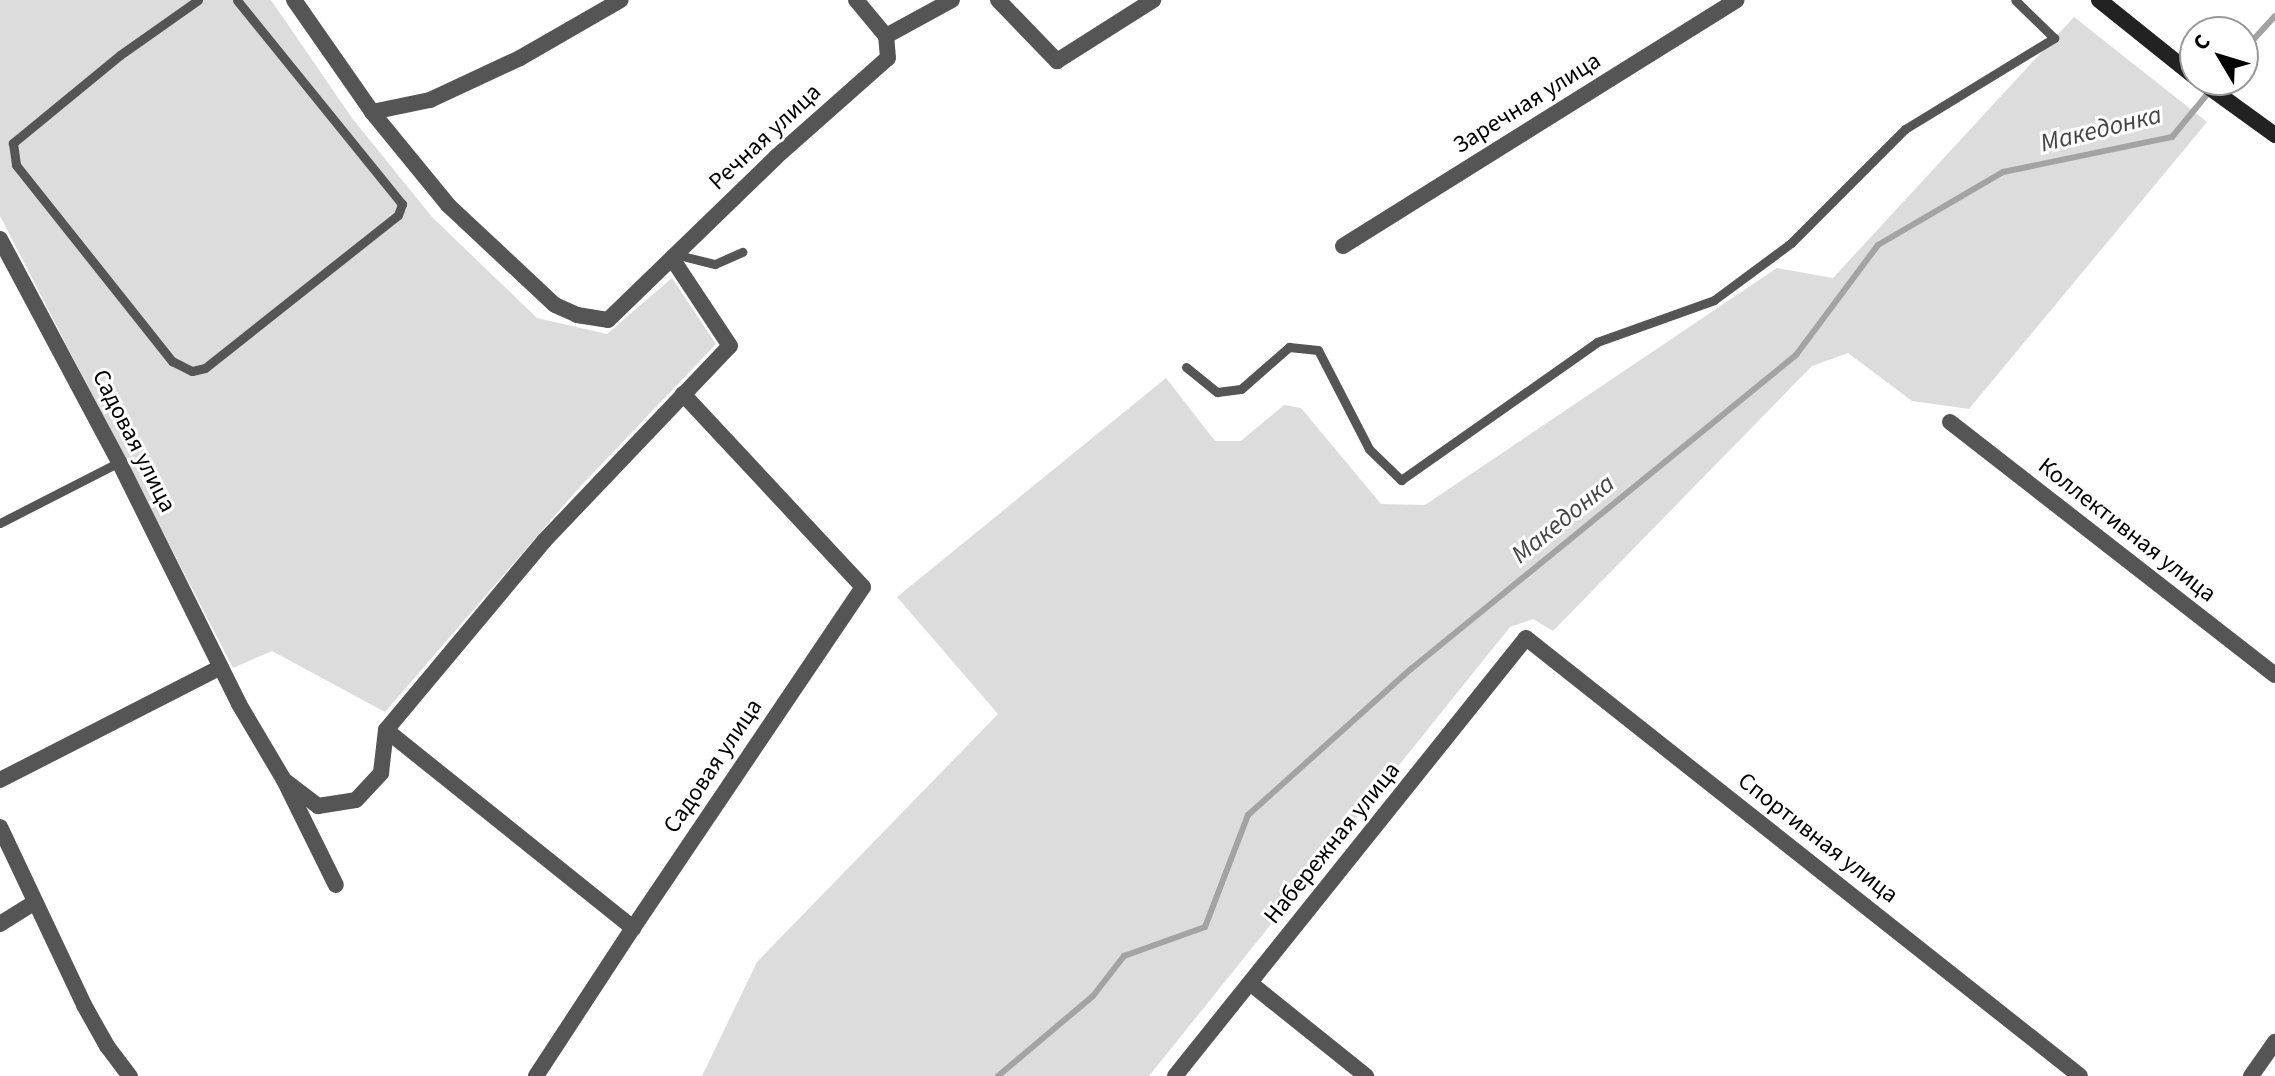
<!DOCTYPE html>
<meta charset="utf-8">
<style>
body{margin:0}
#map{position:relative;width:2275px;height:1076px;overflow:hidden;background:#fff;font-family:"Source Sans 3",sans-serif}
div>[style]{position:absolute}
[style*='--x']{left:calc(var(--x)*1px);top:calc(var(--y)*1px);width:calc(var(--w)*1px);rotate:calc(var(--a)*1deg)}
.green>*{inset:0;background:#dcdcdc}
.stream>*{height:6px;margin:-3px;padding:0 3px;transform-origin:3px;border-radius:3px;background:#a3a3a3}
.lane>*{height:9px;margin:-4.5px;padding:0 4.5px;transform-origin:4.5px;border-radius:4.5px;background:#555}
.street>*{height:16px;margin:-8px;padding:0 8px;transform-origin:8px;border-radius:8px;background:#555}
.secondary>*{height:16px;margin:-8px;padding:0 8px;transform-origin:8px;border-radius:8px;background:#222}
span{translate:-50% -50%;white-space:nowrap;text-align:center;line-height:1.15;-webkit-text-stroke:6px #fff;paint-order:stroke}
.street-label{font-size:24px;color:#000}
.water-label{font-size:26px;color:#444;font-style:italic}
.north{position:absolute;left:2179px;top:16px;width:80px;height:80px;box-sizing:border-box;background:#fff;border:2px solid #999;border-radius:50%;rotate:308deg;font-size:22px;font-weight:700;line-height:32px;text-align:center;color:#000}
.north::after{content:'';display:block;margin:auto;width:28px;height:36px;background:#000;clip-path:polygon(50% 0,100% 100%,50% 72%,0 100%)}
</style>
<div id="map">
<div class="green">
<div style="clip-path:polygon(0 0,271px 0,352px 118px,432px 217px,537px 318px,607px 334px,672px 278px,716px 344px,577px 490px,385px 712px,272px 651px,233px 668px,0 216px)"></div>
<div style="clip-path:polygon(2074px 17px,2207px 122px,1969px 409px,1912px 401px,1848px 353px,1812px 366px,1553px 631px,1533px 619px,1510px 627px,1149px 1076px,702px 1076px,757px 962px,998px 714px,897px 597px,1166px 378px,1215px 441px,1241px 441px,1284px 405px,1301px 408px,1381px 504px,1425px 505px,1777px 268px,1833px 278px)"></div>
</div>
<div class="stream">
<div style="--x:2243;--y:51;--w:47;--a:-47.6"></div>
<div style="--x:998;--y:1076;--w:124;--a:-40.1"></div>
<div style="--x:1093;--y:996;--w:51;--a:-52.2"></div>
<div style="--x:1124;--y:956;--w:86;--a:-19.7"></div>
<div style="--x:1205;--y:927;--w:120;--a:-69"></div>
<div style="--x:1248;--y:815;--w:219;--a:-41.9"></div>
<div style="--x:1411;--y:669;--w:497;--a:-39.2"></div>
<div style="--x:1796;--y:355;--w:137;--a:-53.3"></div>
<div style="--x:1878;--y:245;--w:145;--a:-30.3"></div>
<div style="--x:2003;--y:172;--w:173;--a:-11.7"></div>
<div style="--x:2172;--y:137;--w:74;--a:-50.5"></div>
</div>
<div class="lane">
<div style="--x:198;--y:0;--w:95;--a:144.8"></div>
<div style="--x:120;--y:55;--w:139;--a:140.6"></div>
<div style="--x:13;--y:143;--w:22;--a:82"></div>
<div style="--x:16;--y:165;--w:251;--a:51.5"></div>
<div style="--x:172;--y:361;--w:22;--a:27"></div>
<div style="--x:192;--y:371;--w:13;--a:-13"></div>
<div style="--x:205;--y:368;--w:246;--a:-38.4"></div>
<div style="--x:398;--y:215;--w:12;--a:-70"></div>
<div style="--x:402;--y:204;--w:262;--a:-129"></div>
<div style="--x:678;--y:255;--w:38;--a:14"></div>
<div style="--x:715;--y:264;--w:30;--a:-24"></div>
<div style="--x:1186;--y:367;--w:40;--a:39"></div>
<div style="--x:1217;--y:392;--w:24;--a:-7"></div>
<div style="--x:1241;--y:389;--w:64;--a:-41.2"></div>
<div style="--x:1289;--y:347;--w:29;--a:6"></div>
<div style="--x:1318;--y:350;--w:111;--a:62.7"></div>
<div style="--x:1369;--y:449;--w:45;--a:44.1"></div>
<div style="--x:1401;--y:480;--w:240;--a:-35.1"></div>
<div style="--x:1597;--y:342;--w:124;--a:-19.7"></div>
<div style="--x:1714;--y:300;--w:96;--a:-36.5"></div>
<div style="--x:1791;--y:243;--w:161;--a:-45"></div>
<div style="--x:1905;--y:129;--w:175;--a:-31.4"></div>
<div style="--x:2054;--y:38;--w:54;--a:-135.7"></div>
<div style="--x:0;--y:523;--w:134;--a:-27.1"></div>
</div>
<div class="street">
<div style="--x:294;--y:0;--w:136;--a:55.1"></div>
<div style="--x:372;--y:112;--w:120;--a:50.7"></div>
<div style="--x:448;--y:205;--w:146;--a:43.1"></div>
<div style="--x:555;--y:305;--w:24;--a:24"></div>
<div style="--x:577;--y:315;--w:31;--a:9"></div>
<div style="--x:608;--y:320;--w:234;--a:-44.1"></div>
<div style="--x:776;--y:157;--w:149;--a:-41.5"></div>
<div style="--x:888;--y:58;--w:22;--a:-95"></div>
<div style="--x:886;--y:36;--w:75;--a:-28.6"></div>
<div style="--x:856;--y:0;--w:47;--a:50.2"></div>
<div style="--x:998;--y:0;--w:85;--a:46"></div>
<div style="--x:1057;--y:61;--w:114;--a:-32.4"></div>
<div style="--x:372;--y:112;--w:59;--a:-11.7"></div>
<div style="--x:430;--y:100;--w:99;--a:-25"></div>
<div style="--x:520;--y:58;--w:116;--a:-29.9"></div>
<div style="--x:0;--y:239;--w:253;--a:61.9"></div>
<div style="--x:119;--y:462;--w:270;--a:63.6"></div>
<div style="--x:239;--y:704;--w:88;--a:59.4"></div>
<div style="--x:284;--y:780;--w:117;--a:63.7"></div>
<div style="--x:1343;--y:246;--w:464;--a:-32"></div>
<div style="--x:1950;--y:422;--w:412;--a:37.9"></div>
<div style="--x:386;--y:730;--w:317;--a:38.7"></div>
<div style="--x:633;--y:928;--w:411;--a:-56"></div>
<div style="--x:863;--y:587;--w:264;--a:-133"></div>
<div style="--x:0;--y:780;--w:248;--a:-27.1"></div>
<div style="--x:284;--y:780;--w:43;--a:37.4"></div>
<div style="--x:318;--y:806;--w:38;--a:-9"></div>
<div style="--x:356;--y:800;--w:37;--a:-47"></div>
<div style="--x:381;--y:773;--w:43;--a:-83.4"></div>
<div style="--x:386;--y:730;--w:246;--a:-50.1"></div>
<div style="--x:544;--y:541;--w:269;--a:-46.4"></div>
<div style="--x:730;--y:346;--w:103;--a:-123.5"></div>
<div style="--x:0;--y:827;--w:197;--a:64.7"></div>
<div style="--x:84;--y:1005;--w:47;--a:60.7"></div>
<div style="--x:107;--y:1046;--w:38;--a:53"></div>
<div style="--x:0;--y:924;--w:41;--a:-32.2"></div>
<div style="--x:1250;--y:983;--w:149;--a:38.7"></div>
<div style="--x:536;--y:1076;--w:177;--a:-56.8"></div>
<div style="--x:1175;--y:1076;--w:561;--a:-51.29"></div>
<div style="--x:1526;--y:638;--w:706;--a:38.33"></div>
<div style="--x:2251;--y:1076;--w:42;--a:-54.8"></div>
</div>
<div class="secondary">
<div style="--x:2099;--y:0;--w:123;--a:38.7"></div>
<div style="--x:2199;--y:80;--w:94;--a:35.9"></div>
</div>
<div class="street-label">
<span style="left:1527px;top:103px;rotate:-32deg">Заречная улица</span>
<span style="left:765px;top:137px;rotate:-43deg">Речная улица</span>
<span style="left:134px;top:441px;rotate:63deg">Садовая улица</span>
<span style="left:2127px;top:530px;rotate:38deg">Коллективная улица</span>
<span style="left:713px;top:766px;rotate:-56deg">Садовая улица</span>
<span style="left:1818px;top:838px;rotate:38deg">Спортивная улица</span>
<span style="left:1332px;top:843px;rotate:-51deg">Набережная улица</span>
</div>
<div class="water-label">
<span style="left:2101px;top:129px;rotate:-14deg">Македонка</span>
<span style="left:1563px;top:519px;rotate:-39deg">Македонка</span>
</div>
<div class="north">С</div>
</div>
